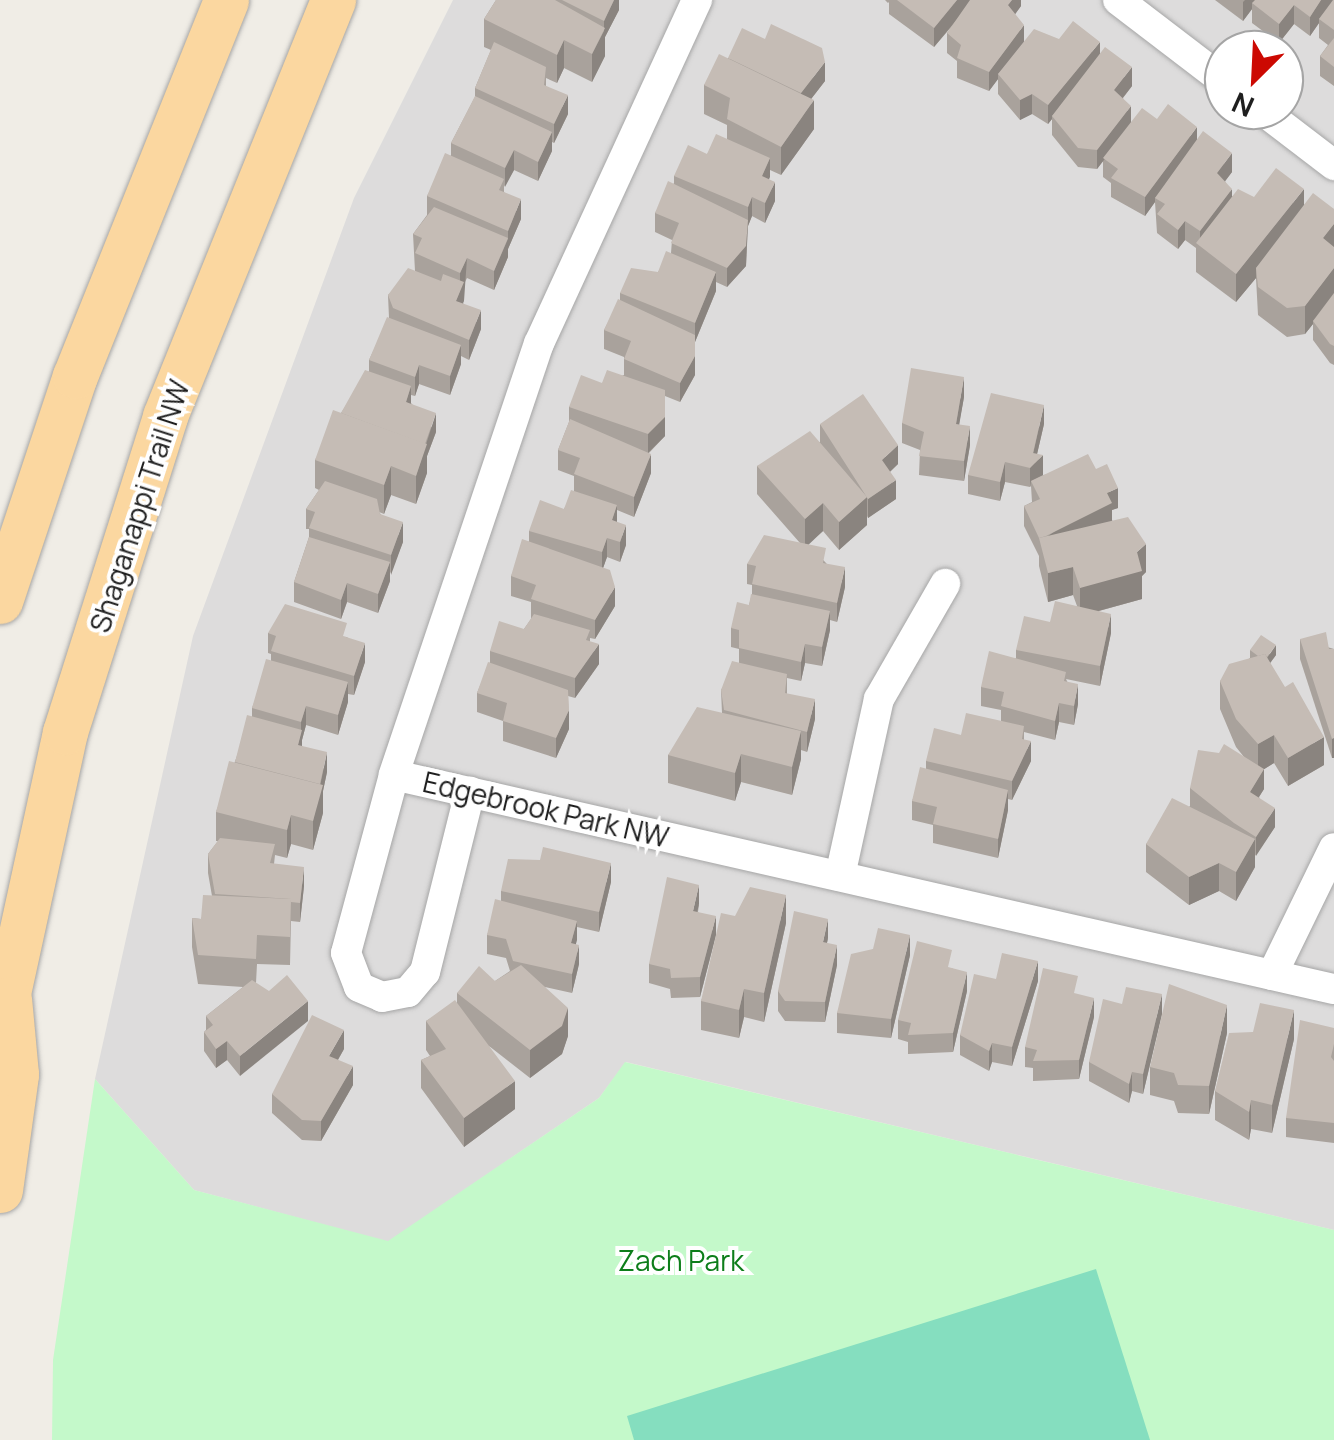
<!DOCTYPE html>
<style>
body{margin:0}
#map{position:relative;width:1334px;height:1440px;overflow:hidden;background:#f0ede6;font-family:Manrope,sans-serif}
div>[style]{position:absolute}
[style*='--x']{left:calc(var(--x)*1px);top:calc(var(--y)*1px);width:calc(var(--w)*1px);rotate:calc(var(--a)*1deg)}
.residential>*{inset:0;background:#dddcdc}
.park>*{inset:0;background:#c4f9ca}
.pitch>*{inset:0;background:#85debf}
.roads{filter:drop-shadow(0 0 2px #a6a6a6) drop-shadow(0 0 2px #a6a6a6)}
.minor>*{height:30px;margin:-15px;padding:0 15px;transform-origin:15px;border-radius:15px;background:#fff}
.primary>*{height:45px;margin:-22.5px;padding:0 22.5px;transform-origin:22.5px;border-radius:22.5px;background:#fbd7a0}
.wall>*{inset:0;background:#a9a29c}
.shaded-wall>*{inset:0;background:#8a847f;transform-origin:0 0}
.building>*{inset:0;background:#c5bcb5}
span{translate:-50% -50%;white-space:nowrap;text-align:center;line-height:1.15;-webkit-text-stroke:8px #fff;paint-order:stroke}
.street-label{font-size:28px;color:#1f1f1f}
.park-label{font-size:28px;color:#0d7e1a}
.north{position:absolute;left:1204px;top:30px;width:100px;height:100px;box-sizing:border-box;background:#fff;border:2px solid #a5a5a5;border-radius:50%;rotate:204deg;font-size:28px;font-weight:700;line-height:40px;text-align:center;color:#1f1f1f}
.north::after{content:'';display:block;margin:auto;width:35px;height:45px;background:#cc0902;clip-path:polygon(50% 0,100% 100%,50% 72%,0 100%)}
</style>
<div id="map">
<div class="residential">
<div style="clip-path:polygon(evenodd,453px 0,1334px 0,1334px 1230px,626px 1062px,599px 1098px,388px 1242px,194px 1190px,95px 1079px,193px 636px,354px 198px,453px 0,1224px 50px,1284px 50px,1284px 110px,1224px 110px,1224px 50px)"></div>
</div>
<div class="park">
<div style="clip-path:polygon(625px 1062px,1334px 1230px,1334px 1440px,52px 1440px,53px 1360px,95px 1079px,194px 1190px,388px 1241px,599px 1098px)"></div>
</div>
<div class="pitch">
<div style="clip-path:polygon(1096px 1269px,1150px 1440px,634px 1440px,627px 1416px)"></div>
</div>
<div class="roads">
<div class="minor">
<div style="--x:697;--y:0;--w:378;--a:114.7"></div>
<div style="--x:539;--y:343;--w:456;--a:108.6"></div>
<div style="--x:394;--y:775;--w:964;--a:12.83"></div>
<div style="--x:1118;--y:0;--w:133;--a:37.4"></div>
<div style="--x:1262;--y:110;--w:91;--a:37.4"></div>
<div style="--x:394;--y:775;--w:184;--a:105.1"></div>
<div style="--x:346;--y:953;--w:36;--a:69"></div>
<div style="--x:359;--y:987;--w:25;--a:23"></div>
<div style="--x:382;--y:997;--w:26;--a:-11"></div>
<div style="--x:408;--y:992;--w:26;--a:-50"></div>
<div style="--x:425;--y:972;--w:186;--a:-76"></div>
<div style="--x:840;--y:876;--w:181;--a:-77.6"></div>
<div style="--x:879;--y:699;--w:133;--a:-60.1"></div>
<div style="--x:1272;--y:975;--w:141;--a:-64"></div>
</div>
<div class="primary">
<div style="--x:0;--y:601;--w:237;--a:-71.6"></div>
<div style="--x:75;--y:376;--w:405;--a:-68.1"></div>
<div style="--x:0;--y:1030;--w:305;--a:-77.7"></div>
<div style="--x:65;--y:732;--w:331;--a:-72.4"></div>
<div style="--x:165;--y:416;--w:449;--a:-68"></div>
<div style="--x:0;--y:1190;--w:117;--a:-82.1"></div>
<div style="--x:16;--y:1074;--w:75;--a:-95.3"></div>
</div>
</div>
<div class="wall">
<div style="clip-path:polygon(496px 0,619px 0,619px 10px,605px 37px,605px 56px,592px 82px,564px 68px,557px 83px,546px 78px,546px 86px,568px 114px,554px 143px,552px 142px,552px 151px,538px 181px,514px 170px,504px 187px,504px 192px,521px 219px,508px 249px,508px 257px,494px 290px,467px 278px,464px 284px,463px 303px,481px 329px,469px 360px,461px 356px,461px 364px,450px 395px,419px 384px,415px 396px,411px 395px,411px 403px,436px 432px,427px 456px,427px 473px,416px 504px,391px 495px,384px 514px,379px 512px,403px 542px,390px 574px,390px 581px,378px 613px,347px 602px,341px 619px,294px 602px,294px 582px,309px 537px,309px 529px,306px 529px,306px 509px,319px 490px,315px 488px,315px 460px,341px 413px,369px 371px,369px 360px,389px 318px,388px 295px,415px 271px,413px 234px,427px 215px,427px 196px,451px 155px,451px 143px,475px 97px,475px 88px,491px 50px,484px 47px,484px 19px)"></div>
<div style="clip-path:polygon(885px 0,1021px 0,1021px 6px,1015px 14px,1024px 42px,1100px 53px,1132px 86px,1123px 98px,1131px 122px,1157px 119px,1197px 139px,1232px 172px,1225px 181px,1232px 196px,1254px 197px,1334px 209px,1334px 365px,1330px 363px,1313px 340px,1313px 324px,1305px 334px,1287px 337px,1258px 315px,1256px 278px,1236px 302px,1196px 272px,1196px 248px,1185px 240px,1178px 249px,1157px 233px,1155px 202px,1145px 216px,1111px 197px,1111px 183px,1103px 177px,1103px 161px,1097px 169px,1078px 167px,1052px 135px,1052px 119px,1048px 124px,1032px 114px,1020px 120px,998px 94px,998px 79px,989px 91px,957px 78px,957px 61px,947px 53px,947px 33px,953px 25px,934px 47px,889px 14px,889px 2px,888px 3px)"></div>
<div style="clip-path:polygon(1215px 0,1334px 0,1334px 86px,1320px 76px,1320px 56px,1328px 45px,1319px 38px,1319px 23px,1310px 36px,1294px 24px,1279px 43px,1252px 23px,1252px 9px,1243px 21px)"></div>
<div style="clip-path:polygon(728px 58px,825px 81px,811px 99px,814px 129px,781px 175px,770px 170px,769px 179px,775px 201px,765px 223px,752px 216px,748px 226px,746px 266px,727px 287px,716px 282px,716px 291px,695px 342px,695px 375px,680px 402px,665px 396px,665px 436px,649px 453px,651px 473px,634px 517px,617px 510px,617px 522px,626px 545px,620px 562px,607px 557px,603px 568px,615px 606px,595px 639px,590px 638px,590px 642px,599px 664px,575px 698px,568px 696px,569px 729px,556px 758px,503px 741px,503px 721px,477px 712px,477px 693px,490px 662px,490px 651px,524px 629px,531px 619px,531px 602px,511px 596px,511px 576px,529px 541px,529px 531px,564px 509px,574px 491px,574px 476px,558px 470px,558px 450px,569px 422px,569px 407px,602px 383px,624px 375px,624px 357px,604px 349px,604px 330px,620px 300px,620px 293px,658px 272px,671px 253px,672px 240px,655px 232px,655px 213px,674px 183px,674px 176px,707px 154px,727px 139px,727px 125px,704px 114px,704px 85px)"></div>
<div style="clip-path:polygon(964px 397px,959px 424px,970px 445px,964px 481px,919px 475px,920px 450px,902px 443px,902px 423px)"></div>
<div style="clip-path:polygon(820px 424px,898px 464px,890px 472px,896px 499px,868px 518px,867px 516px,867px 525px,839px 550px,823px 531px,808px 544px,826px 563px,845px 587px,837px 622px,830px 620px,830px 630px,822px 666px,805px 663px,801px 681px,787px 678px,787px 694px,815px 719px,807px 752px,801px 750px,801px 759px,792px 795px,741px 782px,735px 801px,668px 783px,668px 755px,722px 713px,721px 690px,739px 663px,739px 649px,731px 647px,731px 628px,749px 605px,752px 594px,752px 585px,747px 584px,747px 564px,800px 543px,757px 494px,757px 466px,820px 442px)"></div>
<div style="clip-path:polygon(1044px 424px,1037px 454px,1043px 475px,1096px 469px,1118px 508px,1112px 510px,1112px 520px,1146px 572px,1142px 576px,1142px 599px,1099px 611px,1111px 633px,1100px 686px,1066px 679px,1078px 704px,1074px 725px,1059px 722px,1055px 740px,1024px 732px,1024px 740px,1031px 761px,1012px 800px,1008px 799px,1008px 810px,998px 858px,933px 843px,933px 825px,912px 820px,912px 801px,926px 769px,926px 761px,961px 735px,1001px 721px,1001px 710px,981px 706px,981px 687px,1016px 658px,1016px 650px,1050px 622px,1077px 606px,1073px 595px,1048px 602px,1039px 566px,1039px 556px,1024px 526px,1024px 506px,1032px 502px,1031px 486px,1030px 487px,1005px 482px,1000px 501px,968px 494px,968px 475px)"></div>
<div style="clip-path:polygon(268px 633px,347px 637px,365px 662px,354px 695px,348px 694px,348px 702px,338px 735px,306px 725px,302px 740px,302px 746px,327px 772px,323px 791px,323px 813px,313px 850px,291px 844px,287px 858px,275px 855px,274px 864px,304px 886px,300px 922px,291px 921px,290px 965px,257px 964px,256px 983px,240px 1076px,227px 1060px,216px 1068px,204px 1051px,204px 1032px,206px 1030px,206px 1016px,243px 987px,198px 984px,192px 947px,192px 918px,201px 919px,212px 896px,208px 873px,208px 854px,218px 841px,216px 841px,216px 812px,252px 716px,252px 708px,271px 661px,271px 654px,268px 653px)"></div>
<div style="clip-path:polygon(1300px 639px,1334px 649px,1332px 758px,1300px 659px)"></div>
<div style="clip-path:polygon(1250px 650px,1276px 655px,1270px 663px,1324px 765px,1288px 786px,1274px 763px,1264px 769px,1264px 789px,1259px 797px,1275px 827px,1255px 856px,1255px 867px,1236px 901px,1219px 891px,1189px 905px,1146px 872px,1146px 844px,1190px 806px,1190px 788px,1244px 757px,1236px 747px,1220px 709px,1220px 681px,1250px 658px)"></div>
<div style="clip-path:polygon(611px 882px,599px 932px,577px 927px,576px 944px,579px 964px,572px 993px,545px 987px,568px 1036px,562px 1054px,530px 1078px,489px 1046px,515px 1109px,464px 1147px,421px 1088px,421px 1060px,430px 1056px,426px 1050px,426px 1021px,457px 1003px,457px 993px,495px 981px,510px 971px,506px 958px,487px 954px,487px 935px,501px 901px,501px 891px)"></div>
<div style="clip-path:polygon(699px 904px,698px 912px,716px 935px,700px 997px,671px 998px,670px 989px,649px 983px,649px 964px)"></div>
<div style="clip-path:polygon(735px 916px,786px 923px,764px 1022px,744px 1017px,739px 1038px,701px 1030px,701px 1001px)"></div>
<div style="clip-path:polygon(828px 938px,827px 943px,837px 965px,825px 1022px,785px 1021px,778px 1011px,778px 991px)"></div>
<div style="clip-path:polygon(873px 949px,910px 955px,891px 1038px,837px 1033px,837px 1013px)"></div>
<div style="clip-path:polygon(952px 968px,967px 991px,953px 1052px,908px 1054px,908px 1042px,898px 1039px,898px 1020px)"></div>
<div style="clip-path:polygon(996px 979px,1038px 981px,1012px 1066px,992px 1062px,989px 1071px,960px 1055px,960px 1035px)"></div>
<div style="clip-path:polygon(1162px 1014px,1143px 1094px,1132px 1091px,1129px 1103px,1089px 1081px,1089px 1062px)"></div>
<div style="clip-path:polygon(1094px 1017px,1079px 1079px,1033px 1081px,1033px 1068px,1025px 1067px,1025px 1047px)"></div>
<div style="clip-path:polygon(1334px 1028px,1334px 1143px,1286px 1137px,1286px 1118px)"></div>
<div style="clip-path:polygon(1253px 1032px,1294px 1039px,1272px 1133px,1251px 1129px,1249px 1140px,1215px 1120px,1215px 1091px)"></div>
<div style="clip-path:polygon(1227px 1033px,1209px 1114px,1178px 1113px,1174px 1101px,1150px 1095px,1150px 1067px)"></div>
<div style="clip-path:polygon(344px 1049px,338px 1060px,353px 1085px,321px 1141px,302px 1140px,272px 1113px,272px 1094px)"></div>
</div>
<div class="shaded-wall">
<div style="clip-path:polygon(614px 0,619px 0,619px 10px,605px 37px,605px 56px,592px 82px,592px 54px,604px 31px,604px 21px)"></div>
<div style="clip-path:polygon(957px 0,973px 0,934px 47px,934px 28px)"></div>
<div style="clip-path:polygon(1012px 0,1021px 0,1021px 6px,1008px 24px,1008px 5px)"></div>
<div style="clip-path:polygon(1245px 0,1259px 0,1252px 3px,1252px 9px,1243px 21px,1243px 2px)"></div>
<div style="clip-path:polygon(1321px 0,1334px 0,1319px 19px,1319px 23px,1310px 36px,1310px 17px)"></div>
<div style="clip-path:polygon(1294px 5px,1294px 24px,1279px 43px,1279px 24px)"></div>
<div style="clip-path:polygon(1024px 25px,1024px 45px,998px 74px,998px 79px,989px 91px,989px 72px)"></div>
<div style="clip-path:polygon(564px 40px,564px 68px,557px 83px,557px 55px)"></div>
<div style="clip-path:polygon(1100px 42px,1100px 62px,1052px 116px,1052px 119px,1048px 124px,1048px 105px)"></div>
<div style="clip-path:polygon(825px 62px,825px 81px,801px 112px,801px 93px)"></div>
<div style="clip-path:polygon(1132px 67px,1132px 86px,1114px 109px,1114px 90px)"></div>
<div style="clip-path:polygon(1032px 94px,1032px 114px,1020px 120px,1020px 100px)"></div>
<div style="clip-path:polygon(568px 95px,568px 114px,554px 143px,554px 124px)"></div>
<div style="clip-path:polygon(814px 100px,814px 129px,781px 175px,781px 147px)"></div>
<div style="clip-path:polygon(1131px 106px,1131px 125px,1097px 169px,1097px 150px)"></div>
<div style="clip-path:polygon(1197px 127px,1197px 146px,1155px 198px,1155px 202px,1145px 216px,1145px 197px)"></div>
<div style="clip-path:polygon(552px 132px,552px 151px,538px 181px,538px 162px)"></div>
<div style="clip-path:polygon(514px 150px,514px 170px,505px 187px,505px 168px)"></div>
<div style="clip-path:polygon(1232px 153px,1232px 172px,1217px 192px,1217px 173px)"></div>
<div style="clip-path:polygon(770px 158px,770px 177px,762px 195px,762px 176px)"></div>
<div style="clip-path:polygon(775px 182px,775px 201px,765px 223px,765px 203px)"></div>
<div style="clip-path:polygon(1232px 189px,1232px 208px,1200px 246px,1200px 231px)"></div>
<div style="clip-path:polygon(1304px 189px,1304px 218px,1256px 268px,1256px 278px,1236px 302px,1236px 274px)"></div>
<div style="clip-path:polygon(752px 197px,752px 216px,748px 226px,748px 207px)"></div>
<div style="clip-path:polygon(521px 199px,521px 219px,508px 249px,508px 257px,494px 290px,494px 271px,508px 239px,508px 231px)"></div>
<div style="clip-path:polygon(748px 220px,746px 266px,727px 287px,727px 268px)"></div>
<div style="clip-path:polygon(1185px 221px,1185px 240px,1178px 249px,1178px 230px)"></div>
<div style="clip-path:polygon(1334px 224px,1334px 253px,1323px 238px)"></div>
<div style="clip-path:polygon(467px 258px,464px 301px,456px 320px,456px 301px,460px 291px,460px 273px)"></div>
<div style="clip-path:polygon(1334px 268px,1334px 297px,1313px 321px,1313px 324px,1305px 334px,1305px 306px)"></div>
<div style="clip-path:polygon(716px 272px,716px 291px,695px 342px,695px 323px)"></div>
<div style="clip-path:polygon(481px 310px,481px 329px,469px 360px,469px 340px)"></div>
<div style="clip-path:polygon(461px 345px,461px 364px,450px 395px,450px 376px)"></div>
<div style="clip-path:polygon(695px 356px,695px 375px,680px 402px,680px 383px)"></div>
<div style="clip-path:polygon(419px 365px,419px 384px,415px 396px,415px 377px)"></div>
<div style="clip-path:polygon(964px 377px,964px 397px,956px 443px,956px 424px)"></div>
<div style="clip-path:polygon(411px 386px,411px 405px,406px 402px)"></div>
<div style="clip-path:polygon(665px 390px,665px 436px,648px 453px,648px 434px)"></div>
<div style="clip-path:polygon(1044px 405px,1044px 424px,1035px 463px,1043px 455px,1043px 475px,1031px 481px,1030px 487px,1030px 468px)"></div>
<div style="clip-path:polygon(436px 413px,436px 432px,427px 456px,427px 473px,416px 504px,416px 476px)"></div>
<div style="clip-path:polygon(970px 426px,970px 445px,964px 481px,964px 461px)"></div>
<div style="clip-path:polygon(898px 445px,898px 464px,882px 479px,882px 460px)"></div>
<div style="clip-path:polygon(651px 454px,651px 473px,634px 517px,634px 497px)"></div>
<div style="clip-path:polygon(1005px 462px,1005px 482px,1000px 501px,1000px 482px)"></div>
<div style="clip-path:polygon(391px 466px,391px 495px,384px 514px,384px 485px)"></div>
<div style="clip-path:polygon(896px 480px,896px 499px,868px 518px,868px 499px)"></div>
<div style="clip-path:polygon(1118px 488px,1118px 508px,1112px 510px,1112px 523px,1040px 542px,1107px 493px)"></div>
<div style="clip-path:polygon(867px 497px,867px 525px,839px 550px,839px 522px)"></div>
<div style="clip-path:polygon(823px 503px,823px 531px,805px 548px,805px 519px)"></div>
<div style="clip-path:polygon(617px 505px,617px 524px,612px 520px)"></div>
<div style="clip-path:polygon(403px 522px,403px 542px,391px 575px,391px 555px)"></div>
<div style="clip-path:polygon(626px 525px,626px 545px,620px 562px,620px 542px)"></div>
<div style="clip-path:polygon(607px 538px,607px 557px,602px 571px,602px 552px)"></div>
<div style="clip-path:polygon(1146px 544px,1146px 572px,1142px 576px,1142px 599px,1080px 616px,1080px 588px,1137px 552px)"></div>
<div style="clip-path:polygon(390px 562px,390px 581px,378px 613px,378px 594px)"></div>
<div style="clip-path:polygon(845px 567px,845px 587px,837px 622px,837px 603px)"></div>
<div style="clip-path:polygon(1073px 567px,1073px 595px,1048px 602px,1048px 573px)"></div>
<div style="clip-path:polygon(347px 583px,347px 602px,341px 619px,341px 600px)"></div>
<div style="clip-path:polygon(615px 587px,615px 606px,595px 639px,595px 620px)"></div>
<div style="clip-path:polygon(830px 611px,830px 630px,822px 666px,822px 647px)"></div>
<div style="clip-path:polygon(1111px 614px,1111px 633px,1100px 686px,1100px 666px)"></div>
<div style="clip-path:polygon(365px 643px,365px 662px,354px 695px,354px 676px)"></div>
<div style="clip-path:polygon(599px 644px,599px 664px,575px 698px,575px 678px)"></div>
<div style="clip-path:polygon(805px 644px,805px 663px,801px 681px,801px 662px)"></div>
<div style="clip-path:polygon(1276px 645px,1276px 655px,1265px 670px,1265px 661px)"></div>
<div style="clip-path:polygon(348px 682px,348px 702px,338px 735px,338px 715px)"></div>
<div style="clip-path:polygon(1078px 684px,1078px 704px,1074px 725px,1074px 706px)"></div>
<div style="clip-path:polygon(815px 699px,815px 719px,807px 752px,807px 732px)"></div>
<div style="clip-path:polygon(1059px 703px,1059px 722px,1055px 740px,1055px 721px)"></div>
<div style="clip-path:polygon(306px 706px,306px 725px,302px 740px,302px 749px,298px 745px,301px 732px,301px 722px)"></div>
<div style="clip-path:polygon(569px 710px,569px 729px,556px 758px,556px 738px)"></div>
<div style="clip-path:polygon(801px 731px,801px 759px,792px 795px,792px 767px)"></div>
<div style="clip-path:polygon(1274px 735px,1274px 763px,1258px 773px,1258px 744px)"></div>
<div style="clip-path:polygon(1324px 737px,1324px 765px,1288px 786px,1288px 758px)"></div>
<div style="left:1334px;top:738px;width:20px;height:2px;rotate:90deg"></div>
<div style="clip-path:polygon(1031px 741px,1031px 761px,1012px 800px,1012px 781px)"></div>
<div style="clip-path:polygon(327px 752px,327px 772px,323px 791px,323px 813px,313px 850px,313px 821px)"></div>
<div style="clip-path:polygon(741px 754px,741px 782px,735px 801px,735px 773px)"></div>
<div style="clip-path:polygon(1264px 769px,1264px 789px,1250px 811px,1250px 792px)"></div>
<div style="clip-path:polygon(1008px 790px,1008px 810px,998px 858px,998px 839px)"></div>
<div style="clip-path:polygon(1275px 808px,1275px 827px,1256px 856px,1256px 837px)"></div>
<div style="clip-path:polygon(291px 815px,291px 844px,287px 858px,287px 830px)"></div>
<div style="clip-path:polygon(1255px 839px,1255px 867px,1236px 901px,1236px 872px)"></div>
<div style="clip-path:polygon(611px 863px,611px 882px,599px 932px,599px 912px)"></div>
<div style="clip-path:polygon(1219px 863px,1219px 891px,1189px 905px,1189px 877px)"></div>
<div style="clip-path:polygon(304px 867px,304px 886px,300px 922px,300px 903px)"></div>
<div style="clip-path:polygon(699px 885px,699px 904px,693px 930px,693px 911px)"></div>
<div style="clip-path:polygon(786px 895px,786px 923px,764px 1022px,764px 993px)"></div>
<div style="clip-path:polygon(716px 916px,716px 935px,700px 997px,700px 977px)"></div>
<div style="clip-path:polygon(828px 919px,828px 938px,823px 961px,823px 942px)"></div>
<div style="clip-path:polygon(577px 921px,577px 940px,571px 962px,571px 943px)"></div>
<div style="clip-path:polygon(910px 935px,910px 955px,891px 1038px,891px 1019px)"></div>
<div style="clip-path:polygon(579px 945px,579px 964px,572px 993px,572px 974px)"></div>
<div style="clip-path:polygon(837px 945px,837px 965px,825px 1022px,825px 1002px)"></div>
<div style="clip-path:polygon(1038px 961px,1038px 981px,1012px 1066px,1012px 1047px)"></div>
<div style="clip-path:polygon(967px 972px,967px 991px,953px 1052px,953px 1033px)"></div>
<div style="clip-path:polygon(744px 989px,744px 1017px,739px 1038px,739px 1010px)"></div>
<div style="clip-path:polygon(1162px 994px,1162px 1014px,1143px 1094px,1143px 1074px)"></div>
<div style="clip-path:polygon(1094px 998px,1094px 1017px,1079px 1079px,1079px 1060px)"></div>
<div style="clip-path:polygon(308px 1001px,308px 1021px,240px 1076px,240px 1056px)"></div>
<div style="clip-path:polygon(1227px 1005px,1227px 1033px,1209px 1114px,1209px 1086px)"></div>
<div style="clip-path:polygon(568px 1008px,568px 1036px,562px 1054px,530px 1078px,530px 1050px)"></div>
<div style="clip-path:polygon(1294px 1010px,1294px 1039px,1272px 1133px,1272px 1105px)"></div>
<div style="clip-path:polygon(344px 1030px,344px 1049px,329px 1075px,329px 1056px)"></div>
<div style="clip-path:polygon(227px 1041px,227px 1060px,216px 1068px,216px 1049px)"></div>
<div style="clip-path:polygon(992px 1043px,992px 1062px,989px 1071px,989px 1051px)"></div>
<div style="clip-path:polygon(353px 1066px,353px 1085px,321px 1141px,321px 1121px)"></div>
<div style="clip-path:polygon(1132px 1072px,1132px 1091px,1129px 1103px,1129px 1084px)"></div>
<div style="clip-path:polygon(515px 1081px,515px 1109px,464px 1147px,464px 1118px)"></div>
<div style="clip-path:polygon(1251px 1100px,1251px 1129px,1249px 1140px,1249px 1112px)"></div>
</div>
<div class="building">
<div style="clip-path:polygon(496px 0,555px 0,605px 28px,592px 54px,564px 40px,557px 55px,484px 19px)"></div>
<div style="clip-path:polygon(562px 0,614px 0,604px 21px)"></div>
<div style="clip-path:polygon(897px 0,957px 0,934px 28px)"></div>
<div style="clip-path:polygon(970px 0,1012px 0,1008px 5px,1024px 25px,989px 72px,957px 58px,961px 45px,947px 33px)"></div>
<div style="clip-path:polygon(1255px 0,1321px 0,1310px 17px,1294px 5px,1279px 24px,1252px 3px)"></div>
<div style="clip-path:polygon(1333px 0,1334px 0,1334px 30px,1319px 19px)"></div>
<div style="clip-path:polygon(1073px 21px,1100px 42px,1048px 105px,1032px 94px,1020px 100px,998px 74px,1034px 29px,1059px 39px)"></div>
<div style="clip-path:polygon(771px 24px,822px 48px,825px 62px,801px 93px,728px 58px,742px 28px,765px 39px)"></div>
<div style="clip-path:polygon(1334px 38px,1334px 67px,1320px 56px)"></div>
<div style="clip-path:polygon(494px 42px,546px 67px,544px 85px,568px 95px,554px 124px,475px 88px)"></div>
<div style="clip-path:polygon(1105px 47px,1132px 67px,1114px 90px,1131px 106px,1097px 150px,1078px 148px,1052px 116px)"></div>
<div style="clip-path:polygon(719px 54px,814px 100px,781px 147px,727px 119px,730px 98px,704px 85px)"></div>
<div style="clip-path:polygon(475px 96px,552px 132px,538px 162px,514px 150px,505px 168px,451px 143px)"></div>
<div style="clip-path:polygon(1168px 104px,1197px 127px,1145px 197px,1111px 178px,1118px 169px,1103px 158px,1142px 108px,1157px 119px)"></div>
<div style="clip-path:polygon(1203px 131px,1232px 153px,1217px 173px,1232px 189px,1200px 231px,1185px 221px,1178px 230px,1157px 214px,1165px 204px,1155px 198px)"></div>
<div style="clip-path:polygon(716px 134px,770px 158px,762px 176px,775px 182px,765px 203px,752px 197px,748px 207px,674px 176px,688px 145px,707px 154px)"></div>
<div style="clip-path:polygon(445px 153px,504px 179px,499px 190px,521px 199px,508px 231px,427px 196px)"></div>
<div style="clip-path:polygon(1276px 168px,1304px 189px,1236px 274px,1196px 243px,1238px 189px,1254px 197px)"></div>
<div style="clip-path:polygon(668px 181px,748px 220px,746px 246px,727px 268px,671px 243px,679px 223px,655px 213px)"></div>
<div style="clip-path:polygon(1313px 193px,1334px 209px,1334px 224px,1323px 238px,1334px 247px,1334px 268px,1305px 306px,1287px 308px,1258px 287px,1256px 268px)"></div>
<div style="clip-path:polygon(434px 207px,508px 238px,494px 271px,467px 258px,460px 273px,415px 253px,422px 238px,413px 234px)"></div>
<div style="clip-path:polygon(666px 251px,716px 272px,695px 323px,620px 293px,631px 268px,658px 272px)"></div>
<div style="clip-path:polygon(408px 268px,441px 281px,443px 274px,464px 282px,456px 301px,481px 310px,469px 340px,393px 308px,388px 295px)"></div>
<div style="clip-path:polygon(1334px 293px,1334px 346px,1330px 344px,1313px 321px)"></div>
<div style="clip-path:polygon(618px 299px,695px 335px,695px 356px,680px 383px,624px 359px,631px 341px,604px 330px)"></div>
<div style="clip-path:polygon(387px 317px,461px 345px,450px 376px,419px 365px,415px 377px,369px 360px)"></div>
<div style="clip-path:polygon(911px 368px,964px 377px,956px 424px,970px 426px,964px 461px,919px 456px,924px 432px,902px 423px)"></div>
<div style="clip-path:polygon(365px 370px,411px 386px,406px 402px,436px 413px,425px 444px,341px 413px)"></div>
<div style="clip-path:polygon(607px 370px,665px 390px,665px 417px,648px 434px,569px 407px,581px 375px,602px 383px)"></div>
<div style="clip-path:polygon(991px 393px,1044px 405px,1033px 453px,1043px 455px,1030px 468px,1005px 462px,1000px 482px,968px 475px)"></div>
<div style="clip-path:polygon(863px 394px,898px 445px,882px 460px,896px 480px,868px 499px,820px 424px)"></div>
<div style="clip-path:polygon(333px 410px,427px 444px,416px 476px,391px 466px,384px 485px,315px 460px)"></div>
<div style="clip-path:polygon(570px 419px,651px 454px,634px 497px,574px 474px,580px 458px,558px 450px)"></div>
<div style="clip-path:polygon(810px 431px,867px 497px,839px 522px,823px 503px,805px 519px,757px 466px)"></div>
<div style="clip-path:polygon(1088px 454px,1096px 469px,1107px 464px,1118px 488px,1107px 493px,1112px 503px,1046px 536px,1039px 538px,1024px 506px,1040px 499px,1031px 481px)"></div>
<div style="clip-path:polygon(325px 481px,377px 499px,380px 514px,403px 522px,391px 555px,309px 528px,315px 512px,306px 509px)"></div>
<div style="clip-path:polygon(571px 490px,617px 505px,612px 520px,626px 525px,620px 542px,607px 538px,602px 552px,529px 531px,540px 500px,564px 509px)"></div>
<div style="clip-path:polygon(1128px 517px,1146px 544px,1137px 552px,1142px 571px,1080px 588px,1073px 567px,1048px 573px,1039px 538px)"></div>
<div style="clip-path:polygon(764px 535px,826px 548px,823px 563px,845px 567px,837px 603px,752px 584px,756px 566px,747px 564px)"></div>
<div style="clip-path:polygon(309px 537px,390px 562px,378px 594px,347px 583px,341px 600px,294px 582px)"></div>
<div style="clip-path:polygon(522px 539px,610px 570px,615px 587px,595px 620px,531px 599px,536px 585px,511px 576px)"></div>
<div style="clip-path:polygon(751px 594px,830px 611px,822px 647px,805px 644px,801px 662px,739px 648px,739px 630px,731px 628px,737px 602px,749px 605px)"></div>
<div style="clip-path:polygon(1055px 601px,1111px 614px,1100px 666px,1016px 650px,1024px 616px,1050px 622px)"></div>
<div style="clip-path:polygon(285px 604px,347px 623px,343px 636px,365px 643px,354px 676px,271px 651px,276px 636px,268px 633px)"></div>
<div style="clip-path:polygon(534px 614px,590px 630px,586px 640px,599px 644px,575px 678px,490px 651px,499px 621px,524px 629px)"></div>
<div style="clip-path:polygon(1326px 632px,1329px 649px,1334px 649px,1334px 738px,1332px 739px,1300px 639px)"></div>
<div style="clip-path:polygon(1261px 635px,1276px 645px,1267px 657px,1265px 654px,1258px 656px,1250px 650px)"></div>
<div style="clip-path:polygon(989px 651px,1066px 672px,1064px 681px,1078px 684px,1074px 706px,1059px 703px,1055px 721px,1001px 706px,1004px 692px,981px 687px)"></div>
<div style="clip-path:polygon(1265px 654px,1285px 687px,1293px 682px,1324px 737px,1288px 758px,1274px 735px,1258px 744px,1236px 719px,1220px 681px,1229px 664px)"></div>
<div style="clip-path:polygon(266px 659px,348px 682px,338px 715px,306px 706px,301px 722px,252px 708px)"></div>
<div style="clip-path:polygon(732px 661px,787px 674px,785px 693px,815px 699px,807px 732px,724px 710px,721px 690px)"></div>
<div style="clip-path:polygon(488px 662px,568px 690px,569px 710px,556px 738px,503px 721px,507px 703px,477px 693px)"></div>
<div style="clip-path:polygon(697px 707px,801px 731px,792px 767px,741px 754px,735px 773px,668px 755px)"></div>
<div style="clip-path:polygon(966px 713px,1024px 726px,1022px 739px,1031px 741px,1012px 781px,926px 761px,934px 728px,961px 735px)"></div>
<div style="clip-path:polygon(247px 715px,302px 730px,298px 745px,327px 752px,320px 784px,235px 762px)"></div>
<div style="clip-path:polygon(1224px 744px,1264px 769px,1250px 792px,1275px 808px,1256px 837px,1234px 823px,1190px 788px,1198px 750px,1219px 753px)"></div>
<div style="clip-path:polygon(229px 761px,323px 785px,313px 821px,291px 815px,287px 830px,216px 812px)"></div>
<div style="clip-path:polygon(920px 767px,1008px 790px,998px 839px,933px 824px,937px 807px,912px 801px)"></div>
<div style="clip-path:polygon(1172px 798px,1255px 839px,1236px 872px,1219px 863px,1189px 877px,1146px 844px)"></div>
<div style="clip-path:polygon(220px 838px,275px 844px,270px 863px,304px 867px,300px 903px,291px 902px,291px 899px,215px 894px,208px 854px)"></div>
<div style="clip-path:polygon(543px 847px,611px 863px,599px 912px,501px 891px,508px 859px,540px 860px)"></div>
<div style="clip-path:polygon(667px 877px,699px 885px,693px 911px,716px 916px,700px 977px,671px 978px,670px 969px,649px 964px)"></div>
<div style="clip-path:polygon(750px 887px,786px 895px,764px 993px,744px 989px,739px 1010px,701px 1001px,721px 913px,735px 916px)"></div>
<div style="clip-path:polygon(203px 895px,291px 899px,290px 937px,257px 935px,256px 959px,198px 955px,192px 918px,201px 919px)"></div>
<div style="clip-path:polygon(495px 899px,577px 921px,571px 943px,579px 945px,572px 974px,513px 961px,506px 939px,487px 935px)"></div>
<div style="clip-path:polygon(794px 911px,828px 919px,823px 942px,837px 945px,825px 1002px,785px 1001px,778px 991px)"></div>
<div style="clip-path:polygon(878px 928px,910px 935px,891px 1019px,837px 1013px,851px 954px,873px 949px)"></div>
<div style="clip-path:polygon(917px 941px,952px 950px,948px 967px,967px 972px,953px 1033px,908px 1035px,911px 1023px,898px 1020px)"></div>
<div style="clip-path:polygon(1002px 953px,1038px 961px,1012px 1047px,992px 1043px,989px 1051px,960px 1035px,974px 974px,996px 979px)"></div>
<div style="clip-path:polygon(521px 965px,568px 1008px,562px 1026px,530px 1050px,457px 993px,479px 966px,495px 981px)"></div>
<div style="clip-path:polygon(1043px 968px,1078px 976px,1074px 993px,1094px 998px,1079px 1060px,1033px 1061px,1037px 1050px,1025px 1047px)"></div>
<div style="clip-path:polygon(287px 975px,308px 1001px,240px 1056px,227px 1041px,216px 1049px,204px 1032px,213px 1025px,206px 1016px,252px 980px,269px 991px)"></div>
<div style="clip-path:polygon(1169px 984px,1227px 1005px,1209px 1086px,1178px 1085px,1174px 1073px,1150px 1067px)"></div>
<div style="clip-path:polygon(1126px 987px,1162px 994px,1143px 1074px,1132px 1072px,1129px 1084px,1089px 1062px,1103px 999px,1122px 1004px)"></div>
<div style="clip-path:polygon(455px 1000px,515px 1081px,464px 1118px,421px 1060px,446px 1049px,426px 1021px)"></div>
<div style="clip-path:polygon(1260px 1003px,1294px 1010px,1272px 1105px,1251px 1100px,1249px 1112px,1215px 1091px,1229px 1033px,1253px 1032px)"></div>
<div style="clip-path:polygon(312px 1015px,344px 1030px,329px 1056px,353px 1066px,321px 1121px,302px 1120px,272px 1094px)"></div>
<div style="clip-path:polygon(1300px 1020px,1334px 1028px,1334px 1044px,1331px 1057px,1334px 1061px,1334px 1123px,1286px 1118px)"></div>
</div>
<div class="street-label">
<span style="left:139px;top:506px;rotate:-72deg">Shaganappi Trail NW</span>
<span style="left:546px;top:809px;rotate:13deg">Edgebrook Park NW</span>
</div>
<div class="park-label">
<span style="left:681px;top:1260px">Zach Park</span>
</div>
<div class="north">N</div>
</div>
